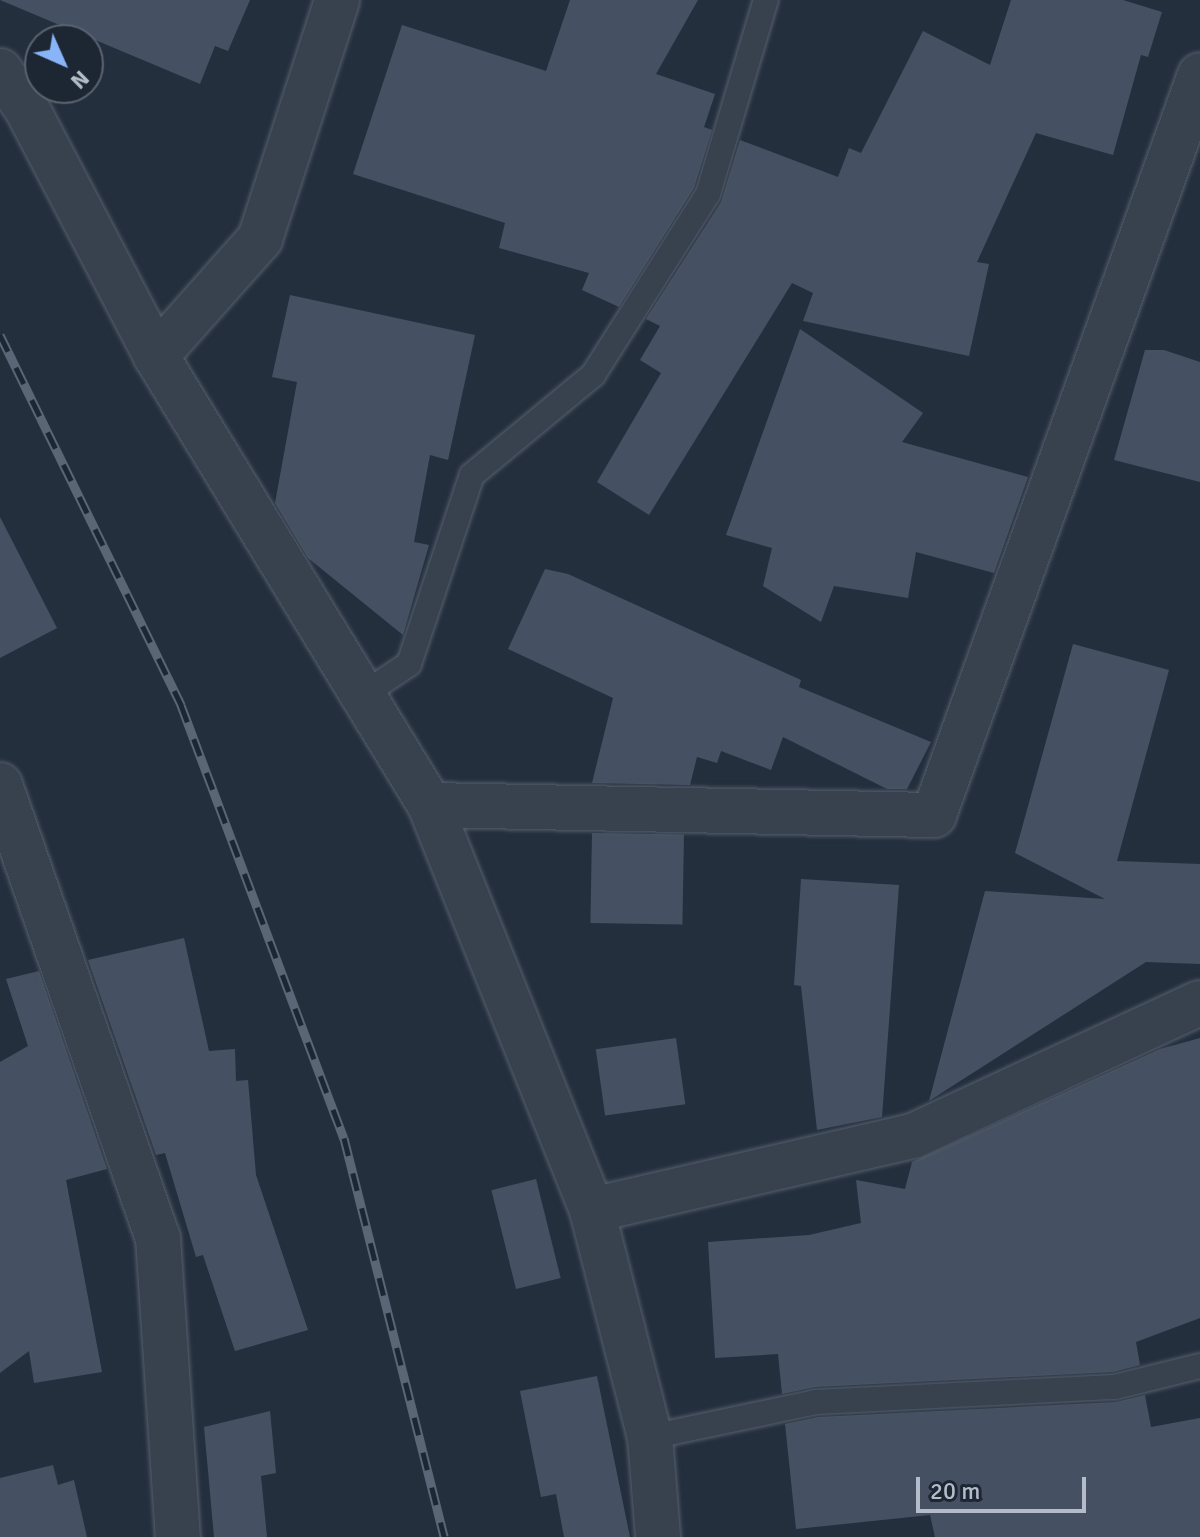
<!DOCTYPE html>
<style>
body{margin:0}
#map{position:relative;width:1200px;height:1537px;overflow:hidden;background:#242f3e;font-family:Signika,sans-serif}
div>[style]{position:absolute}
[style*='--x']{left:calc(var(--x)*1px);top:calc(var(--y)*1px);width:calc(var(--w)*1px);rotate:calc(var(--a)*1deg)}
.building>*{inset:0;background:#455162;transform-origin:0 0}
.roads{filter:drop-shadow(0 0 2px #565f6c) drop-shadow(0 0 2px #565f6c)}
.service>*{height:24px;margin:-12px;padding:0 12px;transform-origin:12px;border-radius:12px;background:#38414e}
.minor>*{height:44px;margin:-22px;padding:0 22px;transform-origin:22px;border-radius:22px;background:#38414e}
.rail>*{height:9px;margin-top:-4.5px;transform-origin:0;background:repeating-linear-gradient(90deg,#1d2633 0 18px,#5a6575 0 36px);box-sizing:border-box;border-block:2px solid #5a6575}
span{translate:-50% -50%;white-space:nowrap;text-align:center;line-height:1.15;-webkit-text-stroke:6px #1d2633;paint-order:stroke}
.north{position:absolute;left:24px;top:24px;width:80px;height:80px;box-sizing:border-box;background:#1d2633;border:2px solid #59626f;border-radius:50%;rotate:135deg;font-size:22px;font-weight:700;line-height:32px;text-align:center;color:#b4bcc9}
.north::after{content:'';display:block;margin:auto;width:28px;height:36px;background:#8ab4f8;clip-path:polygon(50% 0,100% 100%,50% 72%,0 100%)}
.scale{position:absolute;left:916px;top:1477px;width:170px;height:36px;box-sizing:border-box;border:4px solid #b4bcc9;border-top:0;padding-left:10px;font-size:24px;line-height:28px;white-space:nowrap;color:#b4bcc9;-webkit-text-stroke:6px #1d2633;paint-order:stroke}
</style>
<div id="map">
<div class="building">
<div style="clip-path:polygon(0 0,250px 0,228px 51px,215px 46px,200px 84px)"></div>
<div style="clip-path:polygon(570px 0,698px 0,656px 74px,715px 94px,704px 127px,712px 130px,694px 188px,619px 307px,582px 290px,589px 273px,499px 248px,505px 223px,353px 174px,402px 25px,546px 71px)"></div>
<div style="clip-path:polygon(1011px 0,1123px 0,1162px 12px,1148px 57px,1141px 55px,1113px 155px,1036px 133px,977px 262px,989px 264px,969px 356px,803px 321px,813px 293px,792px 283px,649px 515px,597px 482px,661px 373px,640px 360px,660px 326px,646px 319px,721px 202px,740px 140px,838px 177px,849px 148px,861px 153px,923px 31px,990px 65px)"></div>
<div style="clip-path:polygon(290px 295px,475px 335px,448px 460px,430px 455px,414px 542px,429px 545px,403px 635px,308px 558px,275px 503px,297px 382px,272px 377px)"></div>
<div style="clip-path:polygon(800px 329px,923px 413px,902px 442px,1028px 477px,994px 573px,916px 552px,908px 598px,834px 586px,821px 622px,763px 586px,772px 548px,726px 535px)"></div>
<div style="clip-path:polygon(1145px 350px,1164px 350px,1200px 362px,1200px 482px,1114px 460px)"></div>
<div style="clip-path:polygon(0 517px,57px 628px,0 658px)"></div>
<div style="clip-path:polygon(545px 569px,568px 574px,801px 680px,799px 687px,931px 742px,907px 789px,887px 789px,783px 737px,771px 770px,721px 751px,717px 763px,697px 757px,690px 785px,592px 783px,613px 698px,508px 649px)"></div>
<div style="clip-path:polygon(1073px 644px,1169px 670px,1117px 861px,1200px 864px,1200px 964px,1146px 962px,929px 1101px,985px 891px,1105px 899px,1015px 853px)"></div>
<div style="left:592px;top:833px;width:92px;height:90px;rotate:1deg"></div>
<div style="clip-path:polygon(801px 879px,899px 885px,882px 1117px,817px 1130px,801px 986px,794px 985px)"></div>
<div style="clip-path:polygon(184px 938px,209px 1051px,235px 1049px,236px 1081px,248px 1080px,256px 1175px,308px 1330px,235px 1351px,203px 1255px,196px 1257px,165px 1153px,156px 1155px,88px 960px)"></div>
<div style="clip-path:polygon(39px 971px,107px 1169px,66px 1180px,102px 1372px,34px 1383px,29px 1351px,0 1373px,0 1062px,28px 1046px,6px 979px)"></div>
<div style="left:676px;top:1038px;width:67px;height:81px;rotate:82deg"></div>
<div style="clip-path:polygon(1200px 1038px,1200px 1318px,1136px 1342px,1140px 1365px,1113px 1372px,815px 1387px,782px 1394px,778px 1354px,715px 1358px,708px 1242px,809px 1235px,861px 1223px,856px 1180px,905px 1189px,912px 1162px,1160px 1049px)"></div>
<div style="left:536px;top:1179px;width:102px;height:46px;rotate:76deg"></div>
<div style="clip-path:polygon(597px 1376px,630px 1537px,564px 1537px,556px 1494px,541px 1497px,520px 1391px)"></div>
<div style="clip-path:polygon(1145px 1395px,1151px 1427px,1200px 1418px,1200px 1537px,935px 1537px,930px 1515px,796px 1529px,785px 1424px,818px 1417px,1116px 1402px)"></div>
<div style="clip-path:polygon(270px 1411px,276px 1473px,261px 1476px,267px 1537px,214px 1537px,204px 1427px)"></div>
<div style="clip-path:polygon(53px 1465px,58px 1485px,74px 1480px,87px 1537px,0 1537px,0 1478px)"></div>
</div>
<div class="roads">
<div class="service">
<div style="--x:364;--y:694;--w:54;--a:-33.7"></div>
<div style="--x:409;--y:664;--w:199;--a:-71.6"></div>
<div style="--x:472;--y:475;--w:157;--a:-39.6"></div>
<div style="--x:593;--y:375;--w:214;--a:-57.6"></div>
<div style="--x:708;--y:194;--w:202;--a:-73.4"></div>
<div style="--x:650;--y:1437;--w:170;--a:-11.9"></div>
<div style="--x:816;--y:1402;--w:299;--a:-2.9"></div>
<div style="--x:1115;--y:1387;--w:88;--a:-13.9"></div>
</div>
<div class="minor">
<div style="--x:0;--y:71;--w:44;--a:54.2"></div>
<div style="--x:26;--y:107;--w:281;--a:62.4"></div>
<div style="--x:156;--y:356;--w:526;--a:58.61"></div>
<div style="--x:430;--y:805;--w:436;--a:68.2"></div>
<div style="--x:592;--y:1210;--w:234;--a:75.7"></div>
<div style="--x:650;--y:1437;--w:100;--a:85.4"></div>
<div style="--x:156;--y:356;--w:157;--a:-48.4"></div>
<div style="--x:260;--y:239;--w:251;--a:-72.1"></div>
<div style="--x:0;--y:785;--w:480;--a:70.8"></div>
<div style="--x:158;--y:1238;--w:300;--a:86.2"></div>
<div style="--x:430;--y:805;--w:504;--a:1.14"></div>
<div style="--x:934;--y:815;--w:786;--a:-70.23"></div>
<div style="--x:592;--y:1210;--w:329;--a:-13"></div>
<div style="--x:913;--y:1136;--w:316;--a:-24.9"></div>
</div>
</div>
<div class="rail">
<div style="--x:0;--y:335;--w:412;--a:63.9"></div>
<div style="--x:181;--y:705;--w:463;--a:69.4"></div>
<div style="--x:344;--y:1138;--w:411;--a:75.9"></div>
</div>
<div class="north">N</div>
<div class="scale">20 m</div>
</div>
